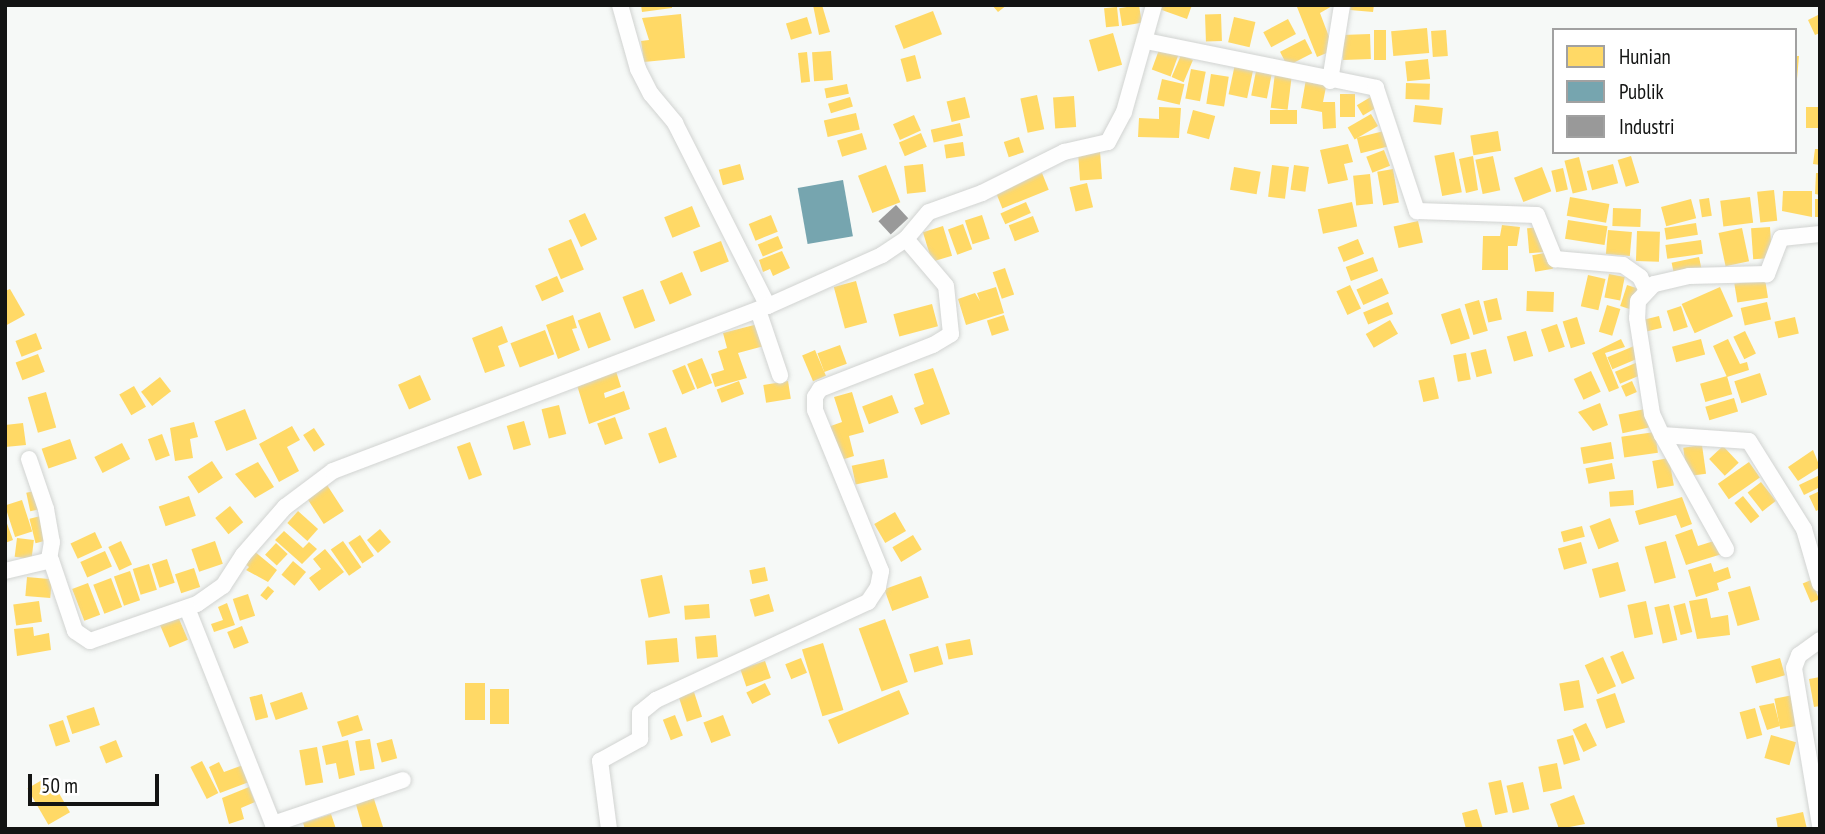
<!DOCTYPE html>
<style>
body{margin:0}
#map{position:relative;width:1825px;height:834px;overflow:hidden;background:#f6f9f7;font-family:"PT Sans Narrow",sans-serif}
div>[style]{position:absolute}
[style*='--x']{left:calc(var(--x)*1px);top:calc(var(--y)*1px);width:calc(var(--w)*1px);rotate:calc(var(--a)*1deg)}
.homes>*{inset:0;background:#ffd966;transform-origin:0 0}
.public>*{inset:0;background:#76a5af;transform-origin:0 0}
.industry>*{inset:0;background:#999;transform-origin:0 0}
.roads{filter:drop-shadow(0 0 2px #d1d3d1) drop-shadow(0 0 2px #d1d3d1)}
.street>*{height:16px;margin:-8px;padding:0 8px;transform-origin:8px;border-radius:8px;background:#fefefe}
span{translate:-50% -50%;white-space:nowrap;text-align:center;line-height:1.15;-webkit-text-stroke:7px #fff;paint-order:stroke}
.frame{position:absolute;inset:0;border:7px solid #131413;pointer-events:none}
.legend{position:absolute;left:1552px;top:28px;width:245px;height:126px;box-sizing:border-box;background:#fff;border:2px solid #a1a1a1;margin:0;padding:9px 12px;list-style:none;font-size:21px;color:#131413}
.legend li{display:flex;align-items:center;gap:14px;height:35px}
.legend b{width:35px;border:2px solid #a1a1a1}
.scale{position:absolute;left:28px;top:774px;width:131px;height:32px;box-sizing:border-box;border:4px solid #131413;border-top:0;padding-left:9px;font-size:21px;line-height:24px;white-space:nowrap;color:#131413;-webkit-text-stroke:5px #fff;paint-order:stroke}
</style>
<div id="map">
<div class="homes">
<div style="clip-path:polygon(641px 5px,672px 5px,672px 8px,642px 12px)"></div>
<div style="clip-path:polygon(813px 5px,822px 5px,830px 32px,819px 35px)"></div>
<div style="clip-path:polygon(992px 5px,1007px 5px,998px 12px)"></div>
<div style="left:1139px;top:5px;width:18px;height:20px;rotate:81deg"></div>
<div style="clip-path:polygon(1160px 5px,1192px 5px,1187px 19px,1159px 9px)"></div>
<div style="clip-path:polygon(1303px 5px,1334px 5px,1320px 13px,1334px 50px,1317px 57px,1297px 7px)"></div>
<div style="clip-path:polygon(1351px 5px,1374px 5px,1373px 12px,1350px 10px)"></div>
<div style="left:1117px;top:7px;width:19px;height:13px;rotate:84deg"></div>
<div style="left:933px;top:11px;width:25px;height:41px;rotate:69deg"></div>
<div style="clip-path:polygon(681px 14px,685px 58px,644px 62px,641px 41px,649px 40px,642px 18px)"></div>
<div style="left:1221px;top:14px;width:27px;height:16px;rotate:88deg"></div>
<div style="clip-path:polygon(1820px 14px,1820px 33px,1815px 35px,1808px 20px)"></div>
<div style="left:807px;top:17px;width:17px;height:22px;rotate:73deg"></div>
<div style="left:1234px;top:17px;width:22px;height:26px;rotate:13deg"></div>
<div style="left:1288px;top:19px;width:17px;height:28px;rotate:62deg"></div>
<div style="left:1427px;top:28px;width:25px;height:36px;rotate:85deg"></div>
<div style="left:1374px;top:30px;width:12px;height:30px"></div>
<div style="left:1446px;top:30px;width:26px;height:15px;rotate:86deg"></div>
<div style="left:1113px;top:33px;width:33px;height:25px;rotate:74deg"></div>
<div style="left:1370px;top:34px;width:25px;height:28px;rotate:88deg"></div>
<div style="left:1305px;top:39px;width:16px;height:28px;rotate:63deg"></div>
<div style="left:1160px;top:47px;width:20px;height:24px;rotate:20deg"></div>
<div style="left:831px;top:51px;width:29px;height:19px;rotate:86deg"></div>
<div style="left:807px;top:52px;width:30px;height:9px;rotate:84deg"></div>
<div style="left:915px;top:55px;width:24px;height:15px;rotate:75deg"></div>
<div style="left:1181px;top:55px;width:13px;height:24px;rotate:23deg"></div>
<div style="clip-path:polygon(1795px 56px,1799px 56px,1797px 79px,1795px 79px)"></div>
<div style="left:1428px;top:59px;width:20px;height:23px;rotate:84deg"></div>
<div style="left:1235px;top:64px;width:19px;height:31px;rotate:12deg"></div>
<div style="left:1191px;top:69px;width:15px;height:30px;rotate:11deg"></div>
<div style="left:1256px;top:71px;width:16px;height:25px;rotate:11deg"></div>
<div style="left:1275px;top:73px;width:17px;height:35px;rotate:7deg"></div>
<div style="left:1211px;top:74px;width:18px;height:30px;rotate:9deg"></div>
<div style="left:1162px;top:79px;width:23px;height:21px;rotate:13deg"></div>
<div style="clip-path:polygon(1306px 79px,1327px 82px,1323px 102px,1335px 102px,1336px 128px,1323px 129px,1322px 112px,1301px 108px)"></div>
<div style="left:1406px;top:83px;width:24px;height:16px;rotate:2deg"></div>
<div style="left:847px;top:84px;width:10px;height:23px;rotate:79deg"></div>
<div style="left:1340px;top:94px;width:15px;height:23px"></div>
<div style="left:1037px;top:95px;width:35px;height:17px;rotate:78deg"></div>
<div style="left:1374px;top:95px;width:12px;height:20px;rotate:59deg"></div>
<div style="left:1074px;top:96px;width:31px;height:21px;rotate:86deg"></div>
<div style="left:850px;top:97px;width:10px;height:23px;rotate:73deg"></div>
<div style="left:965px;top:97px;width:21px;height:19px;rotate:76deg"></div>
<div style="left:1415px;top:105px;width:28px;height:17px;rotate:6deg"></div>
<div style="clip-path:polygon(1159px 107px,1181px 108px,1179px 138px,1138px 137px,1139px 118px,1159px 119px)"></div>
<div style="left:1806px;top:107px;width:14px;height:21px"></div>
<div style="left:1193px;top:110px;width:23px;height:24px;rotate:15deg"></div>
<div style="left:1270px;top:110px;width:27px;height:14px"></div>
<div style="left:856px;top:113px;width:17px;height:33px;rotate:77deg"></div>
<div style="left:1371px;top:114px;width:14px;height:27px;rotate:60deg"></div>
<div style="left:914px;top:115px;width:17px;height:23px;rotate:66deg"></div>
<div style="left:960px;top:123px;width:13px;height:30px;rotate:77deg"></div>
<div style="left:1384px;top:131px;width:16px;height:28px;rotate:76deg"></div>
<div style="left:1498px;top:131px;width:20px;height:28px;rotate:81deg"></div>
<div style="left:862px;top:133px;width:17px;height:26px;rotate:73deg"></div>
<div style="left:921px;top:133px;width:15px;height:24px;rotate:67deg"></div>
<div style="left:1019px;top:137px;width:16px;height:16px;rotate:72deg"></div>
<div style="left:963px;top:142px;width:14px;height:19px;rotate:82deg"></div>
<div style="clip-path:polygon(1348px 144px,1353px 162px,1344px 164px,1348px 180px,1328px 184px,1320px 150px)"></div>
<div style="clip-path:polygon(1815px 149px,1820px 149px,1820px 165px,1813px 164px)"></div>
<div style="left:1384px;top:150px;width:17px;height:19px;rotate:69deg"></div>
<div style="left:1100px;top:151px;width:28px;height:22px;rotate:86deg"></div>
<div style="left:1454px;top:152px;width:41px;height:20px;rotate:79deg"></div>
<div style="clip-path:polygon(1473px 156px,1478px 190px,1466px 193px,1459px 159px)"></div>
<div style="left:1493px;top:156px;width:35px;height:18px;rotate:78deg"></div>
<div style="left:1631px;top:156px;width:28px;height:14px;rotate:73deg"></div>
<div style="left:1579px;top:157px;width:34px;height:15px;rotate:76deg"></div>
<div style="left:740px;top:164px;width:16px;height:22px;rotate:75deg"></div>
<div style="left:923px;top:164px;width:28px;height:19px;rotate:84deg"></div>
<div style="left:1613px;top:164px;width:20px;height:27px;rotate:75deg"></div>
<div style="left:886px;top:165px;width:40px;height:30px;rotate:69deg"></div>
<div style="left:1272px;top:165px;width:17px;height:32px;rotate:7deg"></div>
<div style="left:1294px;top:165px;width:15px;height:25px;rotate:8deg"></div>
<div style="left:1234px;top:167px;width:27px;height:23px;rotate:10deg"></div>
<div style="left:1542px;top:167px;width:26px;height:30px;rotate:69deg"></div>
<div style="left:1563px;top:168px;width:22px;height:12px;rotate:77deg"></div>
<div style="left:1393px;top:169px;width:34px;height:16px;rotate:80deg"></div>
<div style="left:1042px;top:173px;width:18px;height:50px;rotate:68deg"></div>
<div style="clip-path:polygon(1816px 173px,1820px 173px,1820px 195px,1815px 194px)"></div>
<div style="left:1370px;top:174px;width:30px;height:17px;rotate:84deg"></div>
<div style="left:1087px;top:183px;width:25px;height:18px;rotate:76deg"></div>
<div style="left:1774px;top:190px;width:31px;height:17px;rotate:84deg"></div>
<div style="clip-path:polygon(1783px 191px,1812px 191px,1812px 217px,1782px 211px)"></div>
<div style="left:1570px;top:197px;width:40px;height:19px;rotate:10deg"></div>
<div style="left:1750px;top:197px;width:26px;height:30px;rotate:83deg"></div>
<div style="left:1709px;top:198px;width:18px;height:10px;rotate:81deg"></div>
<div style="left:1691px;top:199px;width:20px;height:31px;rotate:75deg"></div>
<div style="left:1815px;top:199px;width:5px;height:18px"></div>
<div style="left:1026px;top:202px;width:12px;height:28px;rotate:66deg"></div>
<div style="left:1352px;top:202px;width:25px;height:35px;rotate:78deg"></div>
<div style="left:692px;top:206px;width:22px;height:30px;rotate:68deg"></div>
<div style="left:1613px;top:208px;width:28px;height:18px;rotate:2deg"></div>
<div style="left:585px;top:213px;width:29px;height:18px;rotate:65deg"></div>
<div style="left:771px;top:215px;width:18px;height:24px;rotate:68deg"></div>
<div style="left:982px;top:215px;width:25px;height:18px;rotate:72deg"></div>
<div style="left:1033px;top:216px;width:17px;height:26px;rotate:69deg"></div>
<div style="left:1568px;top:220px;width:40px;height:19px;rotate:9deg"></div>
<div style="left:1418px;top:221px;width:22px;height:25px;rotate:77deg"></div>
<div style="left:1696px;top:223px;width:12px;height:32px;rotate:81deg"></div>
<div style="left:963px;top:224px;width:27px;height:16px;rotate:70deg"></div>
<div style="clip-path:polygon(1502px 225px,1520px 227px,1517px 246px,1508px 246px,1508px 270px,1482px 270px,1483px 236px,1500px 236px)"></div>
<div style="left:943px;top:226px;width:31px;height:21px;rotate:73deg"></div>
<div style="left:1542px;top:227px;width:25px;height:15px;rotate:85deg"></div>
<div style="left:1770px;top:227px;width:31px;height:19px;rotate:86deg"></div>
<div style="left:1742px;top:228px;width:34px;height:24px;rotate:78deg"></div>
<div style="left:1608px;top:230px;width:24px;height:24px;rotate:5deg"></div>
<div style="left:1637px;top:231px;width:23px;height:30px;rotate:2deg"></div>
<div style="left:778px;top:236px;width:13px;height:22px;rotate:67deg"></div>
<div style="left:571px;top:239px;width:33px;height:25px;rotate:67deg"></div>
<div style="left:1358px;top:239px;width:16px;height:22px;rotate:68deg"></div>
<div style="left:1701px;top:240px;width:14px;height:36px;rotate:82deg"></div>
<div style="left:721px;top:241px;width:22px;height:30px;rotate:69deg"></div>
<div style="clip-path:polygon(782px 251px,790px 268px,773px 276px,770px 269px,763px 272px,759px 260px)"></div>
<div style="left:1550px;top:252px;width:17px;height:18px;rotate:80deg"></div>
<div style="left:1373px;top:257px;width:15px;height:29px;rotate:70deg"></div>
<div style="left:1699px;top:257px;width:14px;height:28px;rotate:78deg"></div>
<div style="left:1005px;top:268px;width:28px;height:13px;rotate:71deg"></div>
<div style="left:682px;top:272px;width:25px;height:24px;rotate:67deg"></div>
<div style="left:1609px;top:274px;width:16px;height:24px;rotate:11deg"></div>
<div style="left:1588px;top:275px;width:18px;height:32px;rotate:13deg"></div>
<div style="left:557px;top:276px;width:17px;height:24px;rotate:66deg"></div>
<div style="left:1382px;top:278px;width:17px;height:28px;rotate:66deg"></div>
<div style="left:1765px;top:279px;width:19px;height:31px;rotate:81deg"></div>
<div style="left:856px;top:281px;width:43px;height:23px;rotate:75deg"></div>
<div style="left:1350px;top:285px;width:26px;height:15px;rotate:65deg"></div>
<div style="left:1627px;top:285px;width:13px;height:22px;rotate:18deg"></div>
<div style="clip-path:polygon(996px 287px,1004px 313px,966px 325px,958px 299px,975px 293px,980px 301px,977px 293px)"></div>
<div style="left:1720px;top:287px;width:32px;height:42px;rotate:66deg"></div>
<div style="clip-path:polygon(10px 289px,25px 315px,5px 326px,5px 291px)"></div>
<div style="left:643px;top:289px;width:34px;height:22px;rotate:69deg"></div>
<div style="left:1527px;top:291px;width:27px;height:20px;rotate:2deg"></div>
<div style="left:1497px;top:298px;width:22px;height:14px;rotate:77deg"></div>
<div style="left:1479px;top:300px;width:32px;height:15px;rotate:74deg"></div>
<div style="left:1388px;top:302px;width:13px;height:27px;rotate:67deg"></div>
<div style="left:1767px;top:302px;width:18px;height:27px;rotate:77deg"></div>
<div style="left:932px;top:304px;width:23px;height:40px;rotate:75deg"></div>
<div style="left:1607px;top:305px;width:14px;height:28px;rotate:17deg"></div>
<div style="left:1681px;top:306px;width:22px;height:15px;rotate:72deg"></div>
<div style="left:1460px;top:308px;width:32px;height:20px;rotate:72deg"></div>
<div style="left:600px;top:312px;width:30px;height:24px;rotate:69deg"></div>
<div style="clip-path:polygon(573px 315px,577px 328px,572px 329px,580px 350px,558px 359px,546px 325px)"></div>
<div style="left:1004px;top:315px;width:16px;height:18px;rotate:72deg"></div>
<div style="left:1659px;top:316px;width:12px;height:20px;rotate:76deg"></div>
<div style="left:1577px;top:317px;width:28px;height:15px;rotate:73deg"></div>
<div style="left:1795px;top:317px;width:17px;height:21px;rotate:77deg"></div>
<div style="left:1390px;top:320px;width:16px;height:28px;rotate:60deg"></div>
<div style="clip-path:polygon(758px 324px,764px 346px,738px 353px,747px 378px,715px 387px,711px 374px,724px 370px,718px 351px,727px 348px,723px 333px)"></div>
<div style="left:1557px;top:324px;width:24px;height:17px;rotate:71deg"></div>
<div style="clip-path:polygon(502px 326px,508px 342px,498px 346px,505px 366px,485px 373px,472px 338px)"></div>
<div style="left:545px;top:330px;width:26px;height:37px;rotate:69deg"></div>
<div style="left:1526px;top:331px;width:26px;height:20px;rotate:74deg"></div>
<div style="left:1745px;top:331px;width:25px;height:13px;rotate:64deg"></div>
<div style="left:36px;top:333px;width:17px;height:22px;rotate:69deg"></div>
<div style="clip-path:polygon(1621px 339px,1625px 347px,1605px 353px,1619px 388px,1609px 392px,1592px 353px)"></div>
<div style="left:1701px;top:339px;width:16px;height:30px;rotate:75deg"></div>
<div style="clip-path:polygon(1728px 339px,1740px 364px,1747px 362px,1749px 370px,1727px 377px,1713px 346px)"></div>
<div style="left:840px;top:345px;width:20px;height:24px;rotate:70deg"></div>
<div style="left:1634px;top:346px;width:13px;height:29px;rotate:67deg"></div>
<div style="left:1486px;top:349px;width:25px;height:16px;rotate:76deg"></div>
<div style="left:815px;top:350px;width:28px;height:14px;rotate:67deg"></div>
<div style="left:1466px;top:353px;width:27px;height:13px;rotate:80deg"></div>
<div style="left:38px;top:354px;width:19px;height:24px;rotate:69deg"></div>
<div style="left:702px;top:358px;width:27px;height:16px;rotate:68deg"></div>
<div style="left:1638px;top:362px;width:13px;height:25px;rotate:67deg"></div>
<div style="left:685px;top:365px;width:26px;height:14px;rotate:67deg"></div>
<div style="clip-path:polygon(615px 368px,621px 387px,604px 393px,605px 398px,624px 391px,630px 409px,589px 424px,576px 382px)"></div>
<div style="clip-path:polygon(933px 368px,950px 414px,921px 425px,914px 408px,924px 404px,914px 374px)"></div>
<div style="left:1591px;top:371px;width:23px;height:19px;rotate:65deg"></div>
<div style="left:1760px;top:373px;width:23px;height:27px;rotate:72deg"></div>
<div style="left:420px;top:375px;width:27px;height:24px;rotate:66deg"></div>
<div style="left:1727px;top:376px;width:19px;height:28px;rotate:74deg"></div>
<div style="left:160px;top:377px;width:18px;height:24px;rotate:52deg"></div>
<div style="left:1434px;top:377px;width:22px;height:16px;rotate:77deg"></div>
<div style="left:739px;top:381px;width:14px;height:24px;rotate:69deg"></div>
<div style="left:788px;top:381px;width:18px;height:25px;rotate:81deg"></div>
<div style="left:1632px;top:381px;width:12px;height:12px;rotate:66deg"></div>
<div style="left:134px;top:386px;width:24px;height:17px;rotate:60deg"></div>
<div style="left:46px;top:392px;width:37px;height:19px;rotate:74deg"></div>
<div style="clip-path:polygon(852px 392px,864px 432px,849px 436px,854px 456px,838px 461px,828px 427px,842px 422px,834px 397px)"></div>
<div style="left:892px;top:395px;width:19px;height:32px;rotate:69deg"></div>
<div style="left:1734px;top:398px;width:14px;height:30px;rotate:73deg"></div>
<div style="clip-path:polygon(1600px 403px,1608px 425px,1593px 431px,1578px 412px)"></div>
<div style="left:559px;top:405px;width:30px;height:18px;rotate:76deg"></div>
<div style="left:245px;top:409px;width:32px;height:33px;rotate:68deg"></div>
<div style="left:1645px;top:409px;width:19px;height:27px;rotate:78deg"></div>
<div style="left:615px;top:417px;width:23px;height:19px;rotate:70deg"></div>
<div style="left:524px;top:421px;width:25px;height:18px;rotate:74deg"></div>
<div style="clip-path:polygon(194px 422px,198px 437px,190px 439px,193px 458px,175px 461px,170px 428px)"></div>
<div style="clip-path:polygon(23px 423px,26px 445px,5px 447px,5px 425px)"></div>
<div style="clip-path:polygon(292px 426px,300px 440px,287px 447px,299px 471px,279px 482px,259px 444px)"></div>
<div style="left:666px;top:427px;width:32px;height:19px;rotate:70deg"></div>
<div style="left:314px;top:428px;width:20px;height:13px;rotate:57deg"></div>
<div style="left:1655px;top:432px;width:21px;height:34px;rotate:82deg"></div>
<div style="left:162px;top:434px;width:23px;height:15px;rotate:70deg"></div>
<div style="left:70px;top:439px;width:21px;height:30px;rotate:71deg"></div>
<div style="left:470px;top:442px;width:35px;height:14px;rotate:70deg"></div>
<div style="left:1611px;top:442px;width:17px;height:31px;rotate:80deg"></div>
<div style="left:122px;top:443px;width:18px;height:31px;rotate:63deg"></div>
<div style="left:1702px;top:445px;width:29px;height:19px;rotate:82deg"></div>
<div style="left:1723px;top:446px;width:23px;height:19px;rotate:47deg"></div>
<div style="clip-path:polygon(1813px 450px,1820px 467px,1798px 481px,1788px 467px)"></div>
<div style="left:1669px;top:458px;width:28px;height:17px;rotate:80deg"></div>
<div style="left:884px;top:459px;width:19px;height:33px;rotate:78deg"></div>
<div style="left:212px;top:461px;width:20px;height:29px;rotate:57deg"></div>
<div style="clip-path:polygon(258px 462px,274px 487px,255px 498px,235px 474px)"></div>
<div style="left:1749px;top:462px;width:19px;height:38px;rotate:55deg"></div>
<div style="left:1612px;top:463px;width:16px;height:27px;rotate:79deg"></div>
<div style="clip-path:polygon(1820px 475px,1820px 487px,1804px 495px,1799px 485px)"></div>
<div style="left:1761px;top:482px;width:24px;height:17px;rotate:52deg"></div>
<div style="left:327px;top:485px;width:31px;height:24px;rotate:57deg"></div>
<div style="left:39px;top:490px;width:19px;height:13px;rotate:78deg"></div>
<div style="left:1633px;top:490px;width:15px;height:24px;rotate:86deg"></div>
<div style="clip-path:polygon(1820px 491px,1820px 509px,1816px 511px,1809px 496px)"></div>
<div style="left:189px;top:496px;width:21px;height:32px;rotate:71deg"></div>
<div style="left:1743px;top:496px;width:26px;height:11px;rotate:51deg"></div>
<div style="clip-path:polygon(1682px 497px,1692px 524px,1681px 528px,1676px 515px,1639px 525px,1635px 511px)"></div>
<div style="left:22px;top:500px;width:33px;height:18px;rotate:72deg"></div>
<div style="left:230px;top:506px;width:21px;height:19px;rotate:51deg"></div>
<div style="left:298px;top:511px;width:27px;height:16px;rotate:42deg"></div>
<div style="left:895px;top:512px;width:22px;height:24px;rotate:60deg"></div>
<div style="left:45px;top:515px;width:25px;height:16px;rotate:76deg"></div>
<div style="clip-path:polygon(5px 518px,13px 540px,5px 543px)"></div>
<div style="left:1610px;top:518px;width:25px;height:22px;rotate:69deg"></div>
<div style="left:1582px;top:526px;width:11px;height:22px;rotate:75deg"></div>
<div style="left:380px;top:529px;width:17px;height:17px;rotate:50deg"></div>
<div style="clip-path:polygon(1692px 529px,1698px 546px,1717px 540px,1722px 554px,1686px 565px,1675px 535px)"></div>
<div style="clip-path:polygon(284px 531px,303px 548px,309px 542px,317px 549px,302px 564px,275px 540px)"></div>
<div style="left:95px;top:532px;width:17px;height:27px;rotate:65deg"></div>
<div style="left:360px;top:535px;width:25px;height:14px;rotate:56deg"></div>
<div style="left:913px;top:535px;width:17px;height:24px;rotate:59deg"></div>
<div style="left:17px;top:538px;width:17px;height:19px;rotate:7deg"></div>
<div style="left:121px;top:541px;width:26px;height:14px;rotate:65deg"></div>
<div style="left:215px;top:541px;width:24px;height:25px;rotate:71deg"></div>
<div style="left:343px;top:541px;width:32px;height:15px;rotate:55deg"></div>
<div style="left:1666px;top:541px;width:38px;height:22px;rotate:75deg"></div>
<div style="left:1581px;top:542px;width:22px;height:24px;rotate:74deg"></div>
<div style="left:276px;top:543px;width:16px;height:16px;rotate:43deg"></div>
<div style="clip-path:polygon(325px 549px,344px 572px,319px 591px,309px 578px,321px 569px,313px 559px)"></div>
<div style="left:105px;top:551px;width:17px;height:27px;rotate:66deg"></div>
<div style="clip-path:polygon(254px 551px,277px 570px,268px 582px,246px 570px,249px 567px,244px 563px)"></div>
<div style="left:167px;top:559px;width:25px;height:16px;rotate:72deg"></div>
<div style="left:293px;top:561px;width:17px;height:18px;rotate:40deg"></div>
<div style="left:1618px;top:562px;width:30px;height:27px;rotate:75deg"></div>
<div style="clip-path:polygon(1711px 563px,1714px 572px,1728px 567px,1731px 578px,1717px 583px,1719px 590px,1696px 597px,1688px 570px)"></div>
<div style="left:149px;top:564px;width:27px;height:17px;rotate:73deg"></div>
<div style="left:765px;top:567px;width:14px;height:16px;rotate:78deg"></div>
<div style="left:194px;top:568px;width:20px;height:20px;rotate:72deg"></div>
<div style="left:130px;top:571px;width:31px;height:17px;rotate:71deg"></div>
<div style="left:662px;top:575px;width:39px;height:22px;rotate:78deg"></div>
<div style="left:921px;top:576px;width:23px;height:39px;rotate:70deg"></div>
<div style="left:27px;top:577px;width:25px;height:19px;rotate:5deg"></div>
<div style="left:111px;top:578px;width:31px;height:19px;rotate:69deg"></div>
<div style="left:1811px;top:580px;width:21px;height:9px;rotate:67deg"></div>
<div style="left:88px;top:583px;width:34px;height:17px;rotate:69deg"></div>
<div style="left:268px;top:586px;width:8px;height:12px;rotate:40deg"></div>
<div style="left:1750px;top:586px;width:35px;height:23px;rotate:74deg"></div>
<div style="left:248px;top:594px;width:23px;height:16px;rotate:72deg"></div>
<div style="left:769px;top:594px;width:18px;height:20px;rotate:74deg"></div>
<div style="clip-path:polygon(1707px 598px,1711px 618px,1728px 615px,1730px 635px,1697px 639px,1689px 601px)"></div>
<div style="left:39px;top:601px;width:21px;height:26px;rotate:82deg"></div>
<div style="left:1646px;top:601px;width:34px;height:19px;rotate:78deg"></div>
<div style="clip-path:polygon(227px 603px,235px 625px,214px 632px,211px 624px,223px 620px,218px 607px)"></div>
<div style="left:1685px;top:603px;width:30px;height:12px;rotate:76deg"></div>
<div style="left:709px;top:604px;width:14px;height:25px;rotate:86deg"></div>
<div style="left:1669px;top:604px;width:37px;height:15px;rotate:77deg"></div>
<div style="left:177px;top:614px;width:28px;height:20px;rotate:67deg"></div>
<div style="left:885px;top:619px;width:67px;height:28px;rotate:70deg"></div>
<div style="left:242px;top:626px;width:18px;height:16px;rotate:68deg"></div>
<div style="clip-path:polygon(33px 627px,34px 636px,49px 633px,51px 650px,17px 656px,14px 629px)"></div>
<div style="left:716px;top:635px;width:22px;height:21px;rotate:85deg"></div>
<div style="left:677px;top:638px;width:24px;height:32px;rotate:85deg"></div>
<div style="left:970px;top:639px;width:16px;height:25px;rotate:79deg"></div>
<div style="left:823px;top:643px;width:70px;height:22px;rotate:73deg"></div>
<div style="left:938px;top:646px;width:19px;height:30px;rotate:74deg"></div>
<div style="left:1623px;top:651px;width:30px;height:14px;rotate:67deg"></div>
<div style="left:1603px;top:657px;width:32px;height:20px;rotate:66deg"></div>
<div style="left:801px;top:658px;width:16px;height:17px;rotate:68deg"></div>
<div style="left:1780px;top:658px;width:18px;height:30px;rotate:74deg"></div>
<div style="left:765px;top:661px;width:18px;height:26px;rotate:71deg"></div>
<div style="clip-path:polygon(1820px 677px,1820px 706px,1814px 707px,1809px 679px)"></div>
<div style="left:1579px;top:680px;width:28px;height:20px;rotate:80deg"></div>
<div style="left:465px;top:683px;width:20px;height:37px"></div>
<div style="left:765px;top:683px;width:13px;height:21px;rotate:63deg"></div>
<div style="left:490px;top:689px;width:19px;height:35px"></div>
<div style="left:899px;top:690px;width:26px;height:77px;rotate:67deg"></div>
<div style="left:302px;top:692px;width:18px;height:34px;rotate:71deg"></div>
<div style="left:694px;top:692px;width:26px;height:16px;rotate:72deg"></div>
<div style="left:1615px;top:693px;width:31px;height:20px;rotate:71deg"></div>
<div style="left:262px;top:694px;width:24px;height:13px;rotate:75deg"></div>
<div style="left:1793px;top:695px;width:31px;height:19px;rotate:79deg"></div>
<div style="clip-path:polygon(1774px 703px,1780px 726px,1767px 730px,1759px 706px)"></div>
<div style="left:94px;top:707px;width:19px;height:29px;rotate:72deg"></div>
<div style="left:1755px;top:708px;width:28px;height:16px;rotate:75deg"></div>
<div style="left:358px;top:715px;width:16px;height:22px;rotate:72deg"></div>
<div style="left:675px;top:715px;width:22px;height:13px;rotate:69deg"></div>
<div style="left:723px;top:715px;width:22px;height:21px;rotate:69deg"></div>
<div style="left:63px;top:720px;width:23px;height:15px;rotate:72deg"></div>
<div style="left:1586px;top:723px;width:25px;height:15px;rotate:64deg"></div>
<div style="left:1573px;top:735px;width:26px;height:17px;rotate:74deg"></div>
<div style="left:1771px;top:735px;width:26px;height:24px;rotate:16deg"></div>
<div style="left:370px;top:739px;width:30px;height:15px;rotate:81deg"></div>
<div style="left:392px;top:739px;width:20px;height:16px;rotate:75deg"></div>
<div style="left:116px;top:740px;width:18px;height:18px;rotate:68deg"></div>
<div style="clip-path:polygon(348px 740px,355px 775px,339px 779px,336px 763px,326px 765px,322px 746px)"></div>
<div style="left:317px;top:747px;width:36px;height:18px;rotate:80deg"></div>
<div style="left:202px;top:761px;width:36px;height:13px;rotate:63deg"></div>
<div style="clip-path:polygon(219px 762px,224px 772px,243px 765px,249px 782px,220px 793px,209px 767px)"></div>
<div style="left:1557px;top:763px;width:26px;height:19px;rotate:79deg"></div>
<div style="left:49px;top:776px;width:42px;height:25px;rotate:60deg"></div>
<div style="left:1501px;top:780px;width:33px;height:13px;rotate:78deg"></div>
<div style="left:1523px;top:782px;width:28px;height:17px;rotate:77deg"></div>
<div style="clip-path:polygon(249px 787px,255px 802px,241px 808px,244px 819px,229px 824px,222px 798px)"></div>
<div style="clip-path:polygon(1574px 795px,1585px 824px,1559px 829px,1550px 804px)"></div>
<div style="clip-path:polygon(373px 796px,383px 827px,363px 829px,355px 801px)"></div>
<div style="clip-path:polygon(1477px 809px,1483px 829px,1466px 829px,1462px 813px)"></div>
<div style="clip-path:polygon(1803px 812px,1807px 829px,1778px 829px,1776px 818px)"></div>
<div style="clip-path:polygon(331px 814px,336px 829px,305px 829px,303px 823px)"></div>
</div>
<div class="public">
<div style="left:843px;top:180px;width:57px;height:46px;rotate:80deg"></div>
</div>
<div class="industry">
<div style="left:896px;top:205px;width:18px;height:24px;rotate:47deg"></div>
</div>
<div class="roads">
<div class="street">
<div style="--x:620;--y:5;--w:66;--a:74.3"></div>
<div style="--x:638;--y:69;--w:28;--a:63"></div>
<div style="--x:651;--y:94;--w:38;--a:50"></div>
<div style="--x:675;--y:123;--w:205;--a:63.1"></div>
<div style="--x:1146;--y:41;--w:235;--a:11.5"></div>
<div style="--x:1376;--y:88;--w:130;--a:71.6"></div>
<div style="--x:1417;--y:211;--w:120;--a:1.9"></div>
<div style="--x:1537;--y:215;--w:48;--a:67.8"></div>
<div style="--x:1555;--y:259;--w:68;--a:5"></div>
<div style="--x:1623;--y:265;--w:21;--a:35"></div>
<div style="--x:1640;--y:277;--w:13;--a:63"></div>
<div style="--x:1330;--y:81;--w:77;--a:-81"></div>
<div style="--x:1820;--y:234;--w:39;--a:174"></div>
<div style="--x:1781;--y:238;--w:39;--a:111"></div>
<div style="--x:1767;--y:274;--w:78;--a:178.5"></div>
<div style="--x:1689;--y:276;--w:36;--a:167"></div>
<div style="--x:1654;--y:284;--w:23;--a:133"></div>
<div style="--x:1638;--y:301;--w:17;--a:93"></div>
<div style="--x:1637;--y:318;--w:97;--a:81.1"></div>
<div style="--x:1652;--y:414;--w:23;--a:65"></div>
<div style="--x:1662;--y:435;--w:87;--a:3.9"></div>
<div style="--x:1749;--y:441;--w:104;--a:58"></div>
<div style="--x:1804;--y:529;--w:57;--a:73.8"></div>
<div style="--x:758;--y:310;--w:69;--a:71.3"></div>
<div style="--x:1662;--y:435;--w:131;--a:60.7"></div>
<div style="--x:29;--y:459;--w:53;--a:71.2"></div>
<div style="--x:46;--y:509;--w:34;--a:80"></div>
<div style="--x:52;--y:542;--w:17;--a:100"></div>
<div style="--x:5;--y:571;--w:47;--a:-13.4"></div>
<div style="--x:51;--y:560;--w:75;--a:71.3"></div>
<div style="--x:75;--y:631;--w:18;--a:34"></div>
<div style="--x:90;--y:641;--w:113;--a:-19.1"></div>
<div style="--x:197;--y:604;--w:32;--a:-35"></div>
<div style="--x:223;--y:586;--w:37;--a:-57"></div>
<div style="--x:243;--y:555;--w:64;--a:-48.8"></div>
<div style="--x:285;--y:507;--w:60;--a:-36.9"></div>
<div style="--x:333;--y:471;--w:465;--a:-20.8"></div>
<div style="--x:768;--y:306;--w:125;--a:-24.1"></div>
<div style="--x:882;--y:255;--w:29;--a:-34"></div>
<div style="--x:906;--y:239;--w:35;--a:-50"></div>
<div style="--x:929;--y:212;--w:56;--a:-19.7"></div>
<div style="--x:982;--y:193;--w:92;--a:-26.6"></div>
<div style="--x:1064;--y:152;--w:45;--a:-12.8"></div>
<div style="--x:1108;--y:142;--w:34;--a:-62"></div>
<div style="--x:1124;--y:112;--w:111;--a:-74.3"></div>
<div style="--x:187;--y:608;--w:238;--a:68.3"></div>
<div style="--x:1820;--y:640;--w:26;--a:144"></div>
<div style="--x:1799;--y:655;--w:14;--a:111"></div>
<div style="--x:1794;--y:668;--w:159;--a:80.6"></div>
<div style="--x:273;--y:824;--w:137;--a:-18.7"></div>
<div style="--x:609;--y:829;--w:69;--a:-97.5"></div>
<div style="--x:600;--y:761;--w:46;--a:-28.8"></div>
<div style="--x:640;--y:739;--w:26;--a:-90"></div>
<div style="--x:640;--y:713;--w:21;--a:-39"></div>
<div style="--x:656;--y:700;--w:234;--a:-24.8"></div>
<div style="--x:868;--y:602;--w:18;--a:-56"></div>
<div style="--x:878;--y:587;--w:16;--a:-79"></div>
<div style="--x:881;--y:571;--w:174;--a:-112.3"></div>
<div style="--x:815;--y:410;--w:13;--a:-90"></div>
<div style="--x:815;--y:397;--w:9;--a:-58"></div>
<div style="--x:820;--y:389;--w:121;--a:-21.3"></div>
<div style="--x:933;--y:345;--w:21;--a:-31"></div>
<div style="--x:951;--y:334;--w:48;--a:-95.9"></div>
<div style="--x:946;--y:286;--w:62;--a:-130.4"></div>
</div>
</div>
<div class="frame"></div>
<ul class="legend">
<li><b style="height:19px;background:#ffd966"></b>Hunian</li>
<li><b style="height:19px;background:#76a5af"></b>Publik</li>
<li><b style="height:19px;background:#999"></b>Industri</li>
</ul>
<div class="scale">50 m</div>
</div>
